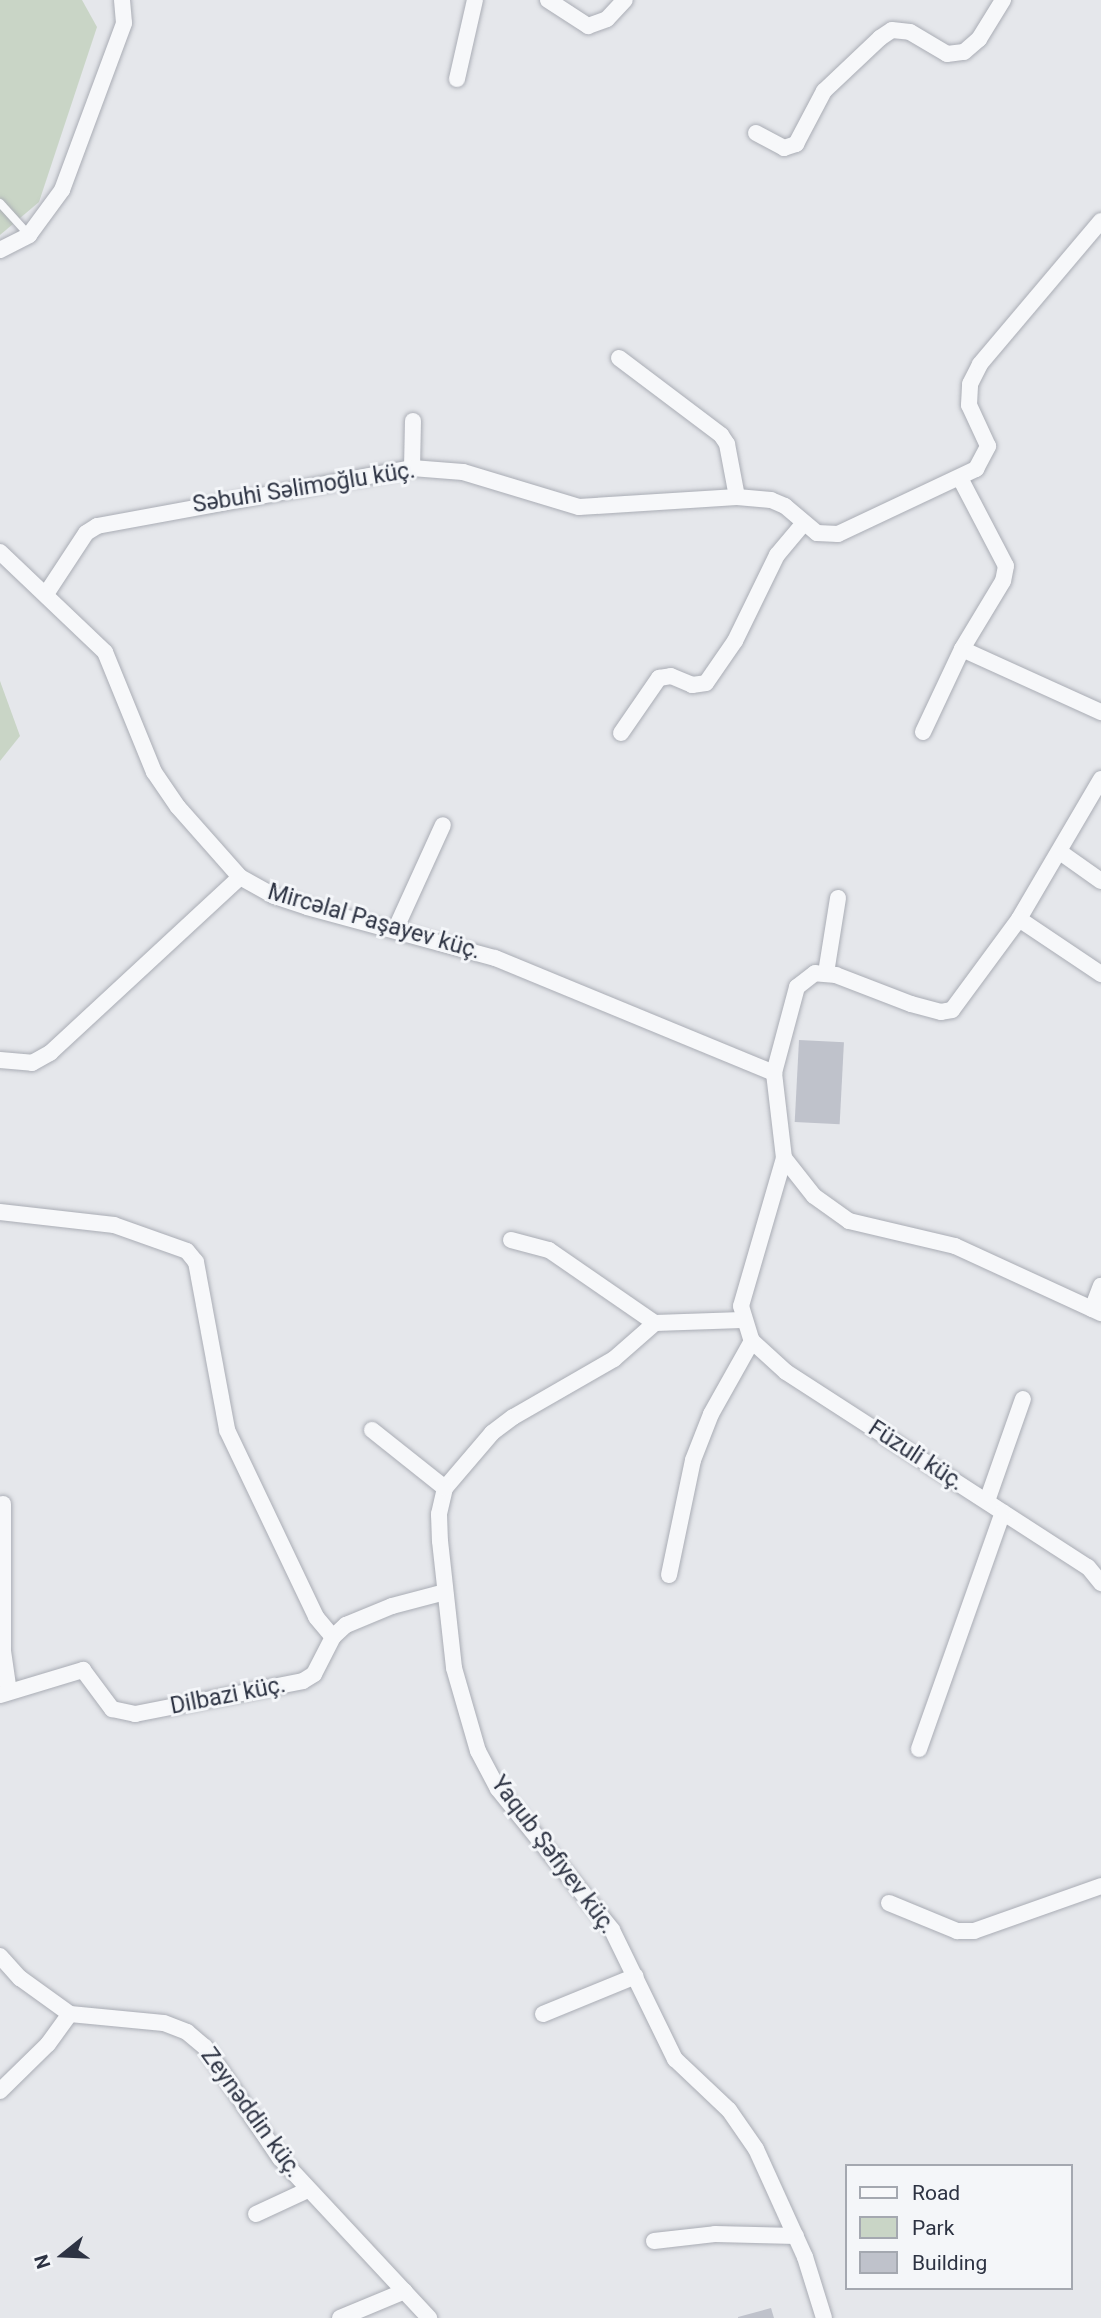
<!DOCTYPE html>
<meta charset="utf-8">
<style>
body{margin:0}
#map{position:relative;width:1101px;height:2318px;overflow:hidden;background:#e5e7eb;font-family:Roboto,sans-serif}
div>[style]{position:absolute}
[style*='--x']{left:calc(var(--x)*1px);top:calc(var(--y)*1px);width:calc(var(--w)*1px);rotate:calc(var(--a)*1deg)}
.green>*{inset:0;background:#c9d5c6}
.building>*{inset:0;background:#bfc2cb;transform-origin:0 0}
.roads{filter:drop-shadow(0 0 2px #aaadb5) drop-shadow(0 0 2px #aaadb5)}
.lane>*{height:8px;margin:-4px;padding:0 4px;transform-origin:4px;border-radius:4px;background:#f7f8fa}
.street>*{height:16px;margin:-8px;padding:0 8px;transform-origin:8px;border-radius:8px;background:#f7f8fa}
span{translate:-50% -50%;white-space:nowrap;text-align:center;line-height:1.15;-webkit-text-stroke:6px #f4f6f9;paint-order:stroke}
.street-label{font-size:23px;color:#2d3343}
.legend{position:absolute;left:845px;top:2164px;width:228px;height:126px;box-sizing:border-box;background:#f4f6f9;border:2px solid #a4a8b0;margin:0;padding:9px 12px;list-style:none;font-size:21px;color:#2d3343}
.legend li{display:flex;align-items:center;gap:14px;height:35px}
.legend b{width:35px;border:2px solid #a4a8b0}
.north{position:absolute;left:28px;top:2220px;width:70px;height:70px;-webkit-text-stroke:5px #f4f6f9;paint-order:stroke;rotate:252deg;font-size:19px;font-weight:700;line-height:28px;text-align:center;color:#2d3343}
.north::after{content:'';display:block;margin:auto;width:24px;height:32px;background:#2d3343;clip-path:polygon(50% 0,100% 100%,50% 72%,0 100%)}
</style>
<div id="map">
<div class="green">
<div style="clip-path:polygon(0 0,82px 0,97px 27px,39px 202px,0 235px)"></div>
<div style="clip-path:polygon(0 681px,20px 736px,0 761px)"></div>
</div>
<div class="building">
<div style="left:799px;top:1040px;width:45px;height:82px;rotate:3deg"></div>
<div style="clip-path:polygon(771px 2308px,774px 2318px,738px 2318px,738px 2317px)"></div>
</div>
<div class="roads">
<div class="lane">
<div style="--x:0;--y:203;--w:43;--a:47.8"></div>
</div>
<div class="street">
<div style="--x:548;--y:0;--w:48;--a:33"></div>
<div style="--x:588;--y:26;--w:20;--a:-20"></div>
<div style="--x:607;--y:19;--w:26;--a:-47"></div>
<div style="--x:457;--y:79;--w:81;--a:-77.2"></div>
<div style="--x:756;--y:133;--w:32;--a:28"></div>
<div style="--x:784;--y:148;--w:13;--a:-18"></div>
<div style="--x:796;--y:144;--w:60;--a:-62.2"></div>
<div style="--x:824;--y:91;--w:77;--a:-43.4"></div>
<div style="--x:880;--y:38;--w:14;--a:-34"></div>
<div style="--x:892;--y:30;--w:18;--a:6"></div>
<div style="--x:910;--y:32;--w:43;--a:30.7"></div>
<div style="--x:947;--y:54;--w:17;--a:-7"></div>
<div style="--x:964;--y:52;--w:20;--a:-41"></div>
<div style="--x:979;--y:39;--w:46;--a:-58.4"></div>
<div style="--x:0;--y:250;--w:33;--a:-27"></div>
<div style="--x:29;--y:235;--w:56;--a:-53.7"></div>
<div style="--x:62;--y:190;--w:178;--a:-69.6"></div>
<div style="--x:124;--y:23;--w:23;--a:-95"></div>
<div style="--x:619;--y:358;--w:128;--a:37"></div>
<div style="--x:721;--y:435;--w:11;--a:56"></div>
<div style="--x:727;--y:444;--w:54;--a:79.3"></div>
<div style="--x:412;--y:468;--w:47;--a:-88.8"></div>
<div style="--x:960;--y:478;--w:99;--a:62.4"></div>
<div style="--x:1006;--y:566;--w:15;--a:101"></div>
<div style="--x:1003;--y:581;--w:79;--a:121.1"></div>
<div style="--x:962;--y:649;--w:153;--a:24.4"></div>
<div style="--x:0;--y:552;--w:145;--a:43.6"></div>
<div style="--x:105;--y:652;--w:130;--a:67.8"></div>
<div style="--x:154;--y:772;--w:42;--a:55.6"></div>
<div style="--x:178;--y:807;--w:94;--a:48.5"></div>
<div style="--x:240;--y:877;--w:39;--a:29"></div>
<div style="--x:274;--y:896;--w:35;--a:18"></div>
<div style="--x:307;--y:907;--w:195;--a:15.2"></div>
<div style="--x:495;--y:958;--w:302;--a:22.4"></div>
<div style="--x:46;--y:594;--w:73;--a:-56.7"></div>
<div style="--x:86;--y:533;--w:13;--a:-32"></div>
<div style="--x:97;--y:526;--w:320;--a:-10.4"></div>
<div style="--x:412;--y:468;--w:51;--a:4.5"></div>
<div style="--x:463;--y:472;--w:121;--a:16.8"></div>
<div style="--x:579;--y:507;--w:158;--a:-3.6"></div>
<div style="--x:737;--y:497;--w:34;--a:5"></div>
<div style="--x:771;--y:500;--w:15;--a:23"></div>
<div style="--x:785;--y:506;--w:42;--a:40.2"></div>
<div style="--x:817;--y:533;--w:21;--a:3"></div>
<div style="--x:838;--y:534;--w:153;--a:-25.2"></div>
<div style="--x:976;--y:469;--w:26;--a:-62"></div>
<div style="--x:988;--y:446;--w:45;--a:-114.9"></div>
<div style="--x:969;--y:405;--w:21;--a:-87"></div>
<div style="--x:970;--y:384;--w:22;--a:-63"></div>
<div style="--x:980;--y:364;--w:187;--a:-49.8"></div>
<div style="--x:923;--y:732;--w:92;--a:-64.8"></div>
<div style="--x:621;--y:733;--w:67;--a:-55.4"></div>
<div style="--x:659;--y:678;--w:12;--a:-9"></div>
<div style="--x:671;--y:676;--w:23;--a:23"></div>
<div style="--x:692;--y:685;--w:14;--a:-8"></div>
<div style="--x:706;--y:683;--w:51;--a:-55.4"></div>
<div style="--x:735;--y:641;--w:96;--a:-64"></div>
<div style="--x:777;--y:555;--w:40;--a:-50"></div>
<div style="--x:1101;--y:779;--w:162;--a:120.4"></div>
<div style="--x:1019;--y:919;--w:113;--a:126.4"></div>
<div style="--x:952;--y:1010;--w:11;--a:170"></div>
<div style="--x:941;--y:1012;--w:31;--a:-165"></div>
<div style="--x:911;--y:1004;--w:80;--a:-158.9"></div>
<div style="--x:836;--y:975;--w:21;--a:-175"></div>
<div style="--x:815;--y:973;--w:23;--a:142"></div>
<div style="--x:797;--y:987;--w:89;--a:105"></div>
<div style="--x:774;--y:1073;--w:86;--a:83.3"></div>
<div style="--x:784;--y:1158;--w:154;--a:106.2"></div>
<div style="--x:741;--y:1306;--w:37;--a:73"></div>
<div style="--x:752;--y:1341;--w:46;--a:42.4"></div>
<div style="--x:786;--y:1372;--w:359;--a:32.9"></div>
<div style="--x:1088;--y:1567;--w:21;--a:51"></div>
<div style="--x:1060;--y:852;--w:50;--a:35.3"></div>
<div style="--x:1019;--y:919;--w:99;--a:33.9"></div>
<div style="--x:396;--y:928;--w:113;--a:-65.5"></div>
<div style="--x:826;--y:973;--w:76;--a:-80.9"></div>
<div style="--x:0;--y:1060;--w:32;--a:5"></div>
<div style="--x:32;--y:1063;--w:21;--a:-29"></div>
<div style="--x:50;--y:1053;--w:259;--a:-42.8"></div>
<div style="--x:784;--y:1158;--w:48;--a:51.7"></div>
<div style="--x:814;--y:1196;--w:43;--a:35.5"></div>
<div style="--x:849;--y:1221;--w:109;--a:13.3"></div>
<div style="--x:955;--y:1246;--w:161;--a:24.7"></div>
<div style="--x:0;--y:1212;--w:115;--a:6.5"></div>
<div style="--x:114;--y:1225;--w:77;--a:19.6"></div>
<div style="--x:187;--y:1251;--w:14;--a:51"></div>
<div style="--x:196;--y:1262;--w:171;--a:79.5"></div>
<div style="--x:227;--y:1430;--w:207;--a:64.5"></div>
<div style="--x:316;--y:1617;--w:26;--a:50"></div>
<div style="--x:511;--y:1240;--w:39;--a:15"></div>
<div style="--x:549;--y:1250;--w:129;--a:34.6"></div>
<div style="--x:1092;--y:1309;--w:25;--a:-69"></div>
<div style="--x:742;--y:1320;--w:87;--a:178"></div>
<div style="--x:655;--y:1323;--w:55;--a:138.7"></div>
<div style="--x:614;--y:1359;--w:116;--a:150.1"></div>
<div style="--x:513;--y:1417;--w:26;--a:143"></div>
<div style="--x:492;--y:1433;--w:72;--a:130.5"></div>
<div style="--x:445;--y:1488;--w:27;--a:103"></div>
<div style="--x:439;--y:1514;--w:27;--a:88"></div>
<div style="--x:440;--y:1541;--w:128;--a:83.7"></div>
<div style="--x:454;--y:1668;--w:86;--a:73.9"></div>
<div style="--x:478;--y:1751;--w:43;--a:62.2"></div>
<div style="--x:498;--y:1789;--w:181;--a:51"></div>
<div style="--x:612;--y:1930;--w:144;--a:64"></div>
<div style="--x:675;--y:2059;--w:74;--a:43.4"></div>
<div style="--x:729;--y:2110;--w:47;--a:55.3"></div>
<div style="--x:756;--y:2149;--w:119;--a:65.6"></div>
<div style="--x:805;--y:2257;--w:64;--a:72.7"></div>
<div style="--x:372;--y:1430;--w:93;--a:38.5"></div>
<div style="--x:987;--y:1501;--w:108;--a:-70.6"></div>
<div style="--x:3;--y:1504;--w:147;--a:90"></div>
<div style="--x:3;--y:1651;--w:41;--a:81.7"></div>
<div style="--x:669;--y:1575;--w:117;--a:-78.2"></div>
<div style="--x:693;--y:1460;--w:49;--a:-68.6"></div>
<div style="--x:711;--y:1414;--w:84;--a:-60.7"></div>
<div style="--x:0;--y:1695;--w:87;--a:-16.8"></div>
<div style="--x:83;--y:1670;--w:49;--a:53.4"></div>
<div style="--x:112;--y:1709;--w:24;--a:12"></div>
<div style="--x:135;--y:1714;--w:171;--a:-11.1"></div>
<div style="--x:303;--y:1681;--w:13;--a:-32"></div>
<div style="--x:314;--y:1674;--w:42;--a:-62.8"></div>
<div style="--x:333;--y:1637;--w:18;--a:-43"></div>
<div style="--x:346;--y:1625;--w:50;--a:-22.4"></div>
<div style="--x:392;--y:1606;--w:55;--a:-14.8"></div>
<div style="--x:919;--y:1749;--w:251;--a:-70.5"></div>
<div style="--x:889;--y:1903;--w:74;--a:22.4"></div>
<div style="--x:957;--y:1931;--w:17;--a:0"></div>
<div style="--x:974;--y:1931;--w:135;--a:-19.5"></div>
<div style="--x:0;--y:1956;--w:30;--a:48"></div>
<div style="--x:20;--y:1978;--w:62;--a:35.8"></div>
<div style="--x:70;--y:2014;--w:94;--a:5.5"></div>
<div style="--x:164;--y:2023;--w:25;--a:21"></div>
<div style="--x:187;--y:2032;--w:23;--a:40"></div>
<div style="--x:205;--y:2047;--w:134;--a:56"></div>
<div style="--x:280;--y:2158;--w:219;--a:47"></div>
<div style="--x:543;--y:2014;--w:100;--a:-22.2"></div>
<div style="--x:0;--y:2091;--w:67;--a:-44.4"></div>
<div style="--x:48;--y:2044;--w:37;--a:-54"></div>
<div style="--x:256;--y:2214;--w:57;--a:-24.8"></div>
<div style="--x:654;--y:2241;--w:61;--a:-6.5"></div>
<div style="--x:715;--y:2234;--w:81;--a:1.4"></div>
<div style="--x:340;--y:2318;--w:70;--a:-22.6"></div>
</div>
</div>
<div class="street-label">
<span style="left:304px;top:488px;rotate:-9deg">Səbuhi Səlimoğlu küç.</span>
<span style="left:374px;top:922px;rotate:16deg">Mircəlal Paşayev küç.</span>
<span style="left:916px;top:1456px;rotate:33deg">Füzuli küç.</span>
<span style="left:228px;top:1696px;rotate:-11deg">Dilbazi küç.</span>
<span style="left:553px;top:1855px;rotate:53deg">Yaqub Şəfiyev küç.</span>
<span style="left:251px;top:2113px;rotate:54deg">Zeynəddin küç.</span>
</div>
<ul class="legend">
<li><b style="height:9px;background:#f7f8fa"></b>Road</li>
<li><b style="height:19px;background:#c9d5c6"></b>Park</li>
<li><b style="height:19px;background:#bfc2cb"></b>Building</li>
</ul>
<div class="north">N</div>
</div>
